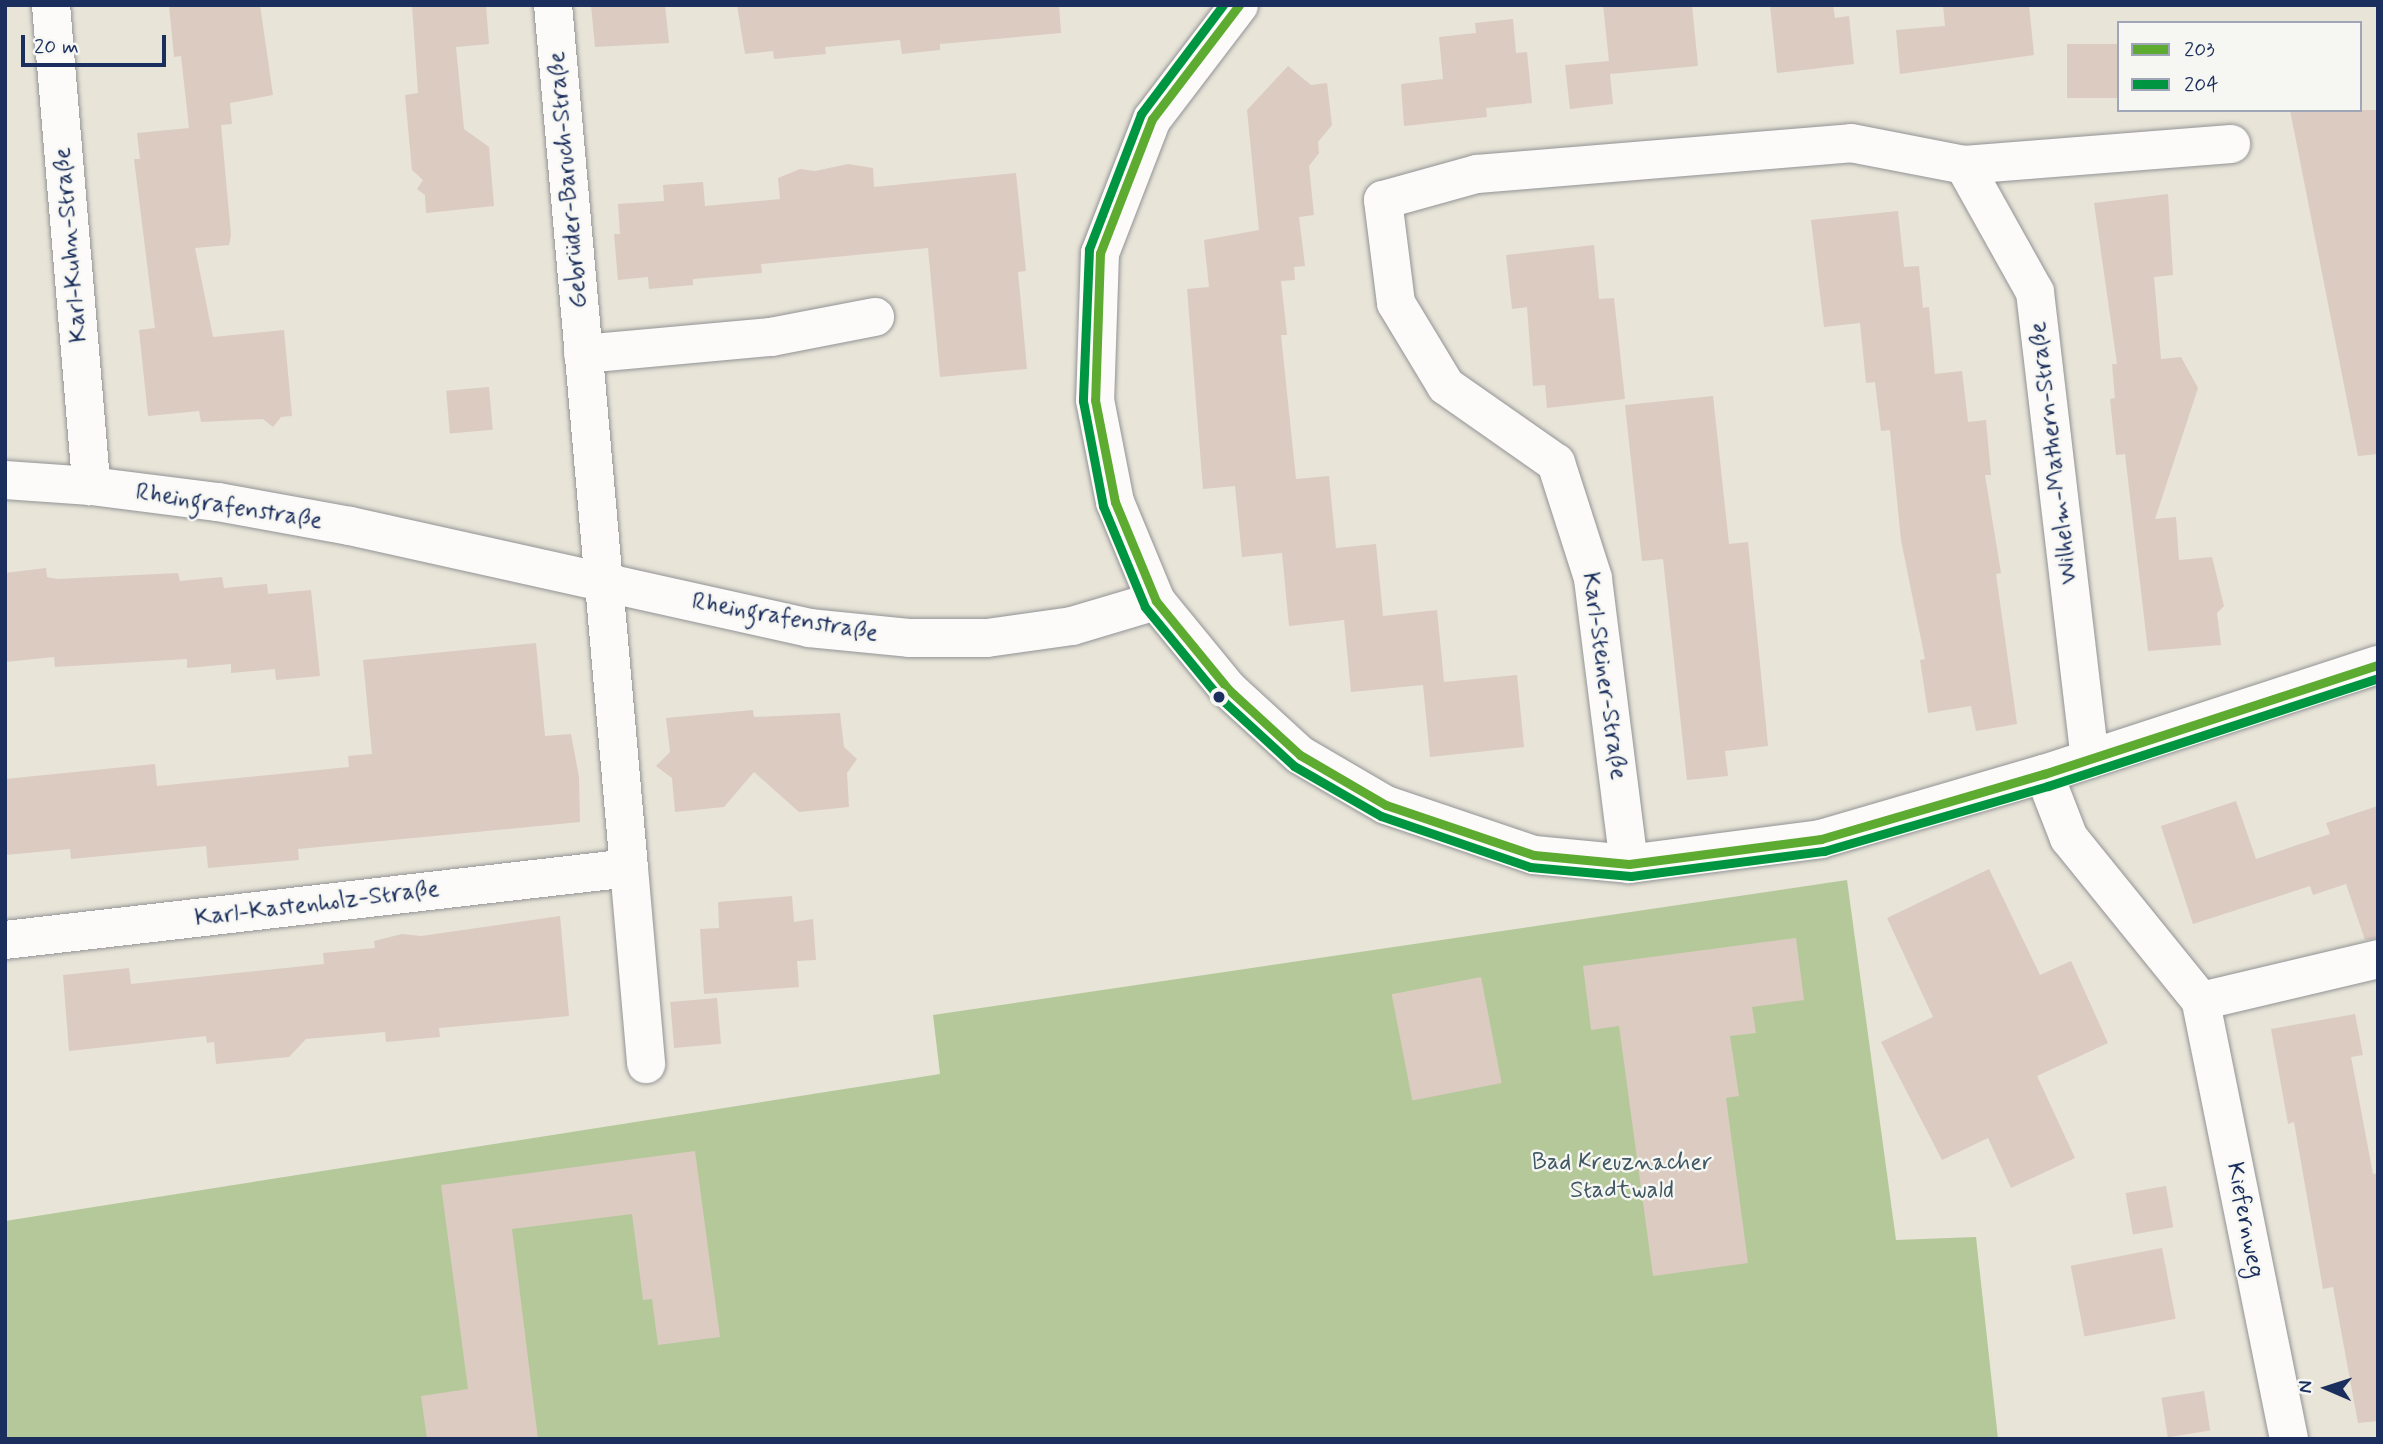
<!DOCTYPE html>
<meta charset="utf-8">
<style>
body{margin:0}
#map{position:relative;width:2383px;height:1444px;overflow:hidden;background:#e8e4d8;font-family:Mynerve,sans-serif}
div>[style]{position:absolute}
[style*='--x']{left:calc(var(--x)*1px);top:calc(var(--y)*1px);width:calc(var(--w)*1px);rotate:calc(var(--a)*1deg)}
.forest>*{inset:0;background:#b5c89a}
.building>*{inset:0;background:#dccbc1;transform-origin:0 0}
.roads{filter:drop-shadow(0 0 2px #929495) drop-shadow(0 0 2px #929495)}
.minor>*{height:38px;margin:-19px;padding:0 19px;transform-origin:19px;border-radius:19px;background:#fcfbf9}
.tertiary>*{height:38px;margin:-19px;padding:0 19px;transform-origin:19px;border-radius:19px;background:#fcfbf9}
.bus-1>*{height:9px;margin:-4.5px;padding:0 4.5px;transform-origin:4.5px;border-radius:4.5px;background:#5eab31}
.bus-2>*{height:9px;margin:-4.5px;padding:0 4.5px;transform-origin:4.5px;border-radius:4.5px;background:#009641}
.dots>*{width:19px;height:19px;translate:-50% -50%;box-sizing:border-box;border:4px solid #f6f6f2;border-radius:50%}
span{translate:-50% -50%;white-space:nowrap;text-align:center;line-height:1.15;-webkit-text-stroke:5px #f6f6f2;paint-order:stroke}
.street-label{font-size:24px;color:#1b2f5e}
.park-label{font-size:24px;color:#405764}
.frame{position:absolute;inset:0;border:7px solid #1b2f5e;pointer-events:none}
.legend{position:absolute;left:2117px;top:21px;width:245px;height:91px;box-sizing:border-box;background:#f6f6f2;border:2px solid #9ea6b7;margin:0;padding:9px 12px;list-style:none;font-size:21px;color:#1b2f5e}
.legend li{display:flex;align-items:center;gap:14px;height:35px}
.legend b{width:35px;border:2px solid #9ea6b7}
.north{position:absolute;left:2292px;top:1353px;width:70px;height:70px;-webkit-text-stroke:5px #f6f6f2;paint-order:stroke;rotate:273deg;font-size:19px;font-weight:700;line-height:28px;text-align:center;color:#1b2f5e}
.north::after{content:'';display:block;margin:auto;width:24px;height:32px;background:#1b2f5e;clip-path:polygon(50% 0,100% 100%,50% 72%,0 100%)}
.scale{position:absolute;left:21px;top:35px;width:145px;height:32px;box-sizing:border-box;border:4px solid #1b2f5e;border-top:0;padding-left:9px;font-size:21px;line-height:24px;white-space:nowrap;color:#1b2f5e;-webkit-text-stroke:5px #f6f6f2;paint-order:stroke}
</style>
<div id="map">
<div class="forest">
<div style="clip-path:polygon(1847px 880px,1896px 1240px,1976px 1237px,1998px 1439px,5px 1439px,5px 1221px,940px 1074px,933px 1015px)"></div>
</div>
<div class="building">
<div style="clip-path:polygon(169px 5px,260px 5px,273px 95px,230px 103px,232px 124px,210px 126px,221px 125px,231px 235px,229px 245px,195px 248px,213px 337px,284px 330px,292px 416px,281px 417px,273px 427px,263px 419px,201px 422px,199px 411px,148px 416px,139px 330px,155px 328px,134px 159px,140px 159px,137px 133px,189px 128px,181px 56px,174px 57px)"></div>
<div style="clip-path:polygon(412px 5px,486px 5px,489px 44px,456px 47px,464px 129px,489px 147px,494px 206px,426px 213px,425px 195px,417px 189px,423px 180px,412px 170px,405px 95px,418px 93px)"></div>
<div style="clip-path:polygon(591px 5px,665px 5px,669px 43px,595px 47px)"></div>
<div style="clip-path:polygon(737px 5px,1059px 5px,1061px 33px,940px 44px,940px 50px,902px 54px,900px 40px,825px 47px,826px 54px,774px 59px,773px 51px,745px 54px)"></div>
<div style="clip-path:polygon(1603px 5px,1692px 5px,1698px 66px,1610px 74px,1613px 104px,1570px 109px,1565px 65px,1609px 61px)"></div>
<div style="clip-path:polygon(1770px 5px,1833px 5px,1835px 18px,1849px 16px,1854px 64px,1777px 73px)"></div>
<div style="clip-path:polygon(1943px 5px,2029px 5px,2034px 55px,1900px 74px,1896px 30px,1945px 26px)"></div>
<div style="clip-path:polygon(1513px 19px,1516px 53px,1527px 52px,1532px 103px,1486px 108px,1487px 117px,1404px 126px,1401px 84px,1443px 79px,1439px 37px,1476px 33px,1475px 23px)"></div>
<div style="left:2119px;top:44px;width:54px;height:52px;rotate:90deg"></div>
<div style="clip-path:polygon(1288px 66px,1311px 85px,1327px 83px,1332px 125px,1318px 142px,1319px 153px,1309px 166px,1314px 215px,1299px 217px,1305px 266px,1294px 267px,1295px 280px,1281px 281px,1287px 335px,1281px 335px,1296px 479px,1329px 476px,1336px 548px,1376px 544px,1383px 616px,1437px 610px,1444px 682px,1517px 675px,1524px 747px,1430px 757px,1423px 685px,1351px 692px,1344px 620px,1289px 626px,1282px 553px,1242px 557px,1235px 486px,1203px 489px,1187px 289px,1209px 287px,1204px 240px,1259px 230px,1247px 110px)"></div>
<div style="clip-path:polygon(2290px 110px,2378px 110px,2378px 454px,2358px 456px)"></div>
<div style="clip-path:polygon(848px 164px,873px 168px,874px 187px,1016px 173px,1026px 271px,1018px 272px,1027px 369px,940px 377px,928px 248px,761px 264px,762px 273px,693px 279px,693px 285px,649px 289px,648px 277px,618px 280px,614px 234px,620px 234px,618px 204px,664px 201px,663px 185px,703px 182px,705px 206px,780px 199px,778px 178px,800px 169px,815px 171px)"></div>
<div style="clip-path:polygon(2168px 194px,2173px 275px,2154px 277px,2161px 359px,2181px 357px,2198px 388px,2155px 519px,2176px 517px,2179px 560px,2212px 557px,2224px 606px,2217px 613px,2221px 645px,2148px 651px,2125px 454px,2116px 455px,2110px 399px,2115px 398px,2112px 364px,2117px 364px,2094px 203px)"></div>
<div style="clip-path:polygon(1898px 211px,1904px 267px,1919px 266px,1923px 308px,1929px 307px,1935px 374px,1962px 371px,1968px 422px,1986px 420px,1991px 475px,1985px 475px,2001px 573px,1996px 574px,2017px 724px,1976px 731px,1971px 706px,1928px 713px,1920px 660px,1925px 659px,1901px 540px,1890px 430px,1881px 431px,1875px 382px,1866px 383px,1860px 323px,1824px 327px,1811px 220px)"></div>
<div style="clip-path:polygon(1594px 245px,1599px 299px,1614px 298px,1625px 399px,1547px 408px,1545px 385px,1533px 386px,1527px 307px,1512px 309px,1506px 255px)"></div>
<div style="left:489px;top:387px;width:43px;height:43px;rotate:85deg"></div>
<div style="clip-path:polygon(1713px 396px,1729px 544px,1748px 542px,1768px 746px,1725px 751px,1728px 776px,1687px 780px,1663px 559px,1642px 561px,1625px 405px)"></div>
<div style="clip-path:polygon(46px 568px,47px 577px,57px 579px,178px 573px,180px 581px,222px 577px,224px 588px,267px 584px,268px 594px,311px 590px,320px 676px,276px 680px,275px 669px,231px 673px,231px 664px,187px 668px,187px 659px,55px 667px,54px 657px,5px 662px,5px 573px)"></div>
<div style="clip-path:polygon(536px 643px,545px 736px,571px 734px,579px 777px,580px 822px,298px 849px,299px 860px,208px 868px,206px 846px,71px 859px,70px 849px,5px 855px,5px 779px,155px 764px,157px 786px,349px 767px,348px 756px,372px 754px,363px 660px)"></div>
<div style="clip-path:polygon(753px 710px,754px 717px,840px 713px,844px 747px,857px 759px,847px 773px,849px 807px,799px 812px,754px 772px,724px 807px,675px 812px,672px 778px,656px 766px,670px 752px,666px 718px)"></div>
<div style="clip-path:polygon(2236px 801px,2256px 859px,2330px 834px,2326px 823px,2378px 806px,2378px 938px,2365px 940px,2346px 884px,2313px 895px,2310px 886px,2193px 924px,2161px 826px)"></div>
<div style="clip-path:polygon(1989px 869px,2040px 975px,2071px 961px,2108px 1043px,2037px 1076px,2075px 1158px,2011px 1188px,1988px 1138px,1942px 1160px,1881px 1042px,1933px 1017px,1887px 918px)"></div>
<div style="clip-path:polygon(792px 896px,794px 922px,813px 919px,816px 960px,797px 961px,799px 987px,704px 994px,700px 929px,719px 928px,718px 902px)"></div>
<div style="clip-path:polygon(560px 916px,569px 1016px,439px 1028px,440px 1037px,386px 1042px,385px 1032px,306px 1039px,289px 1057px,216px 1064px,214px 1042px,207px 1043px,206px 1036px,69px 1051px,63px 975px,129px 968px,131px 984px,324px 964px,323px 953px,375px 948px,374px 941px,402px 934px,421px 936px)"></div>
<div style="clip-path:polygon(1796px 938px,1804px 1000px,1752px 1007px,1756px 1033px,1730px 1036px,1739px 1096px,1726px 1098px,1748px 1263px,1653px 1276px,1619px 1026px,1591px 1030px,1583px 966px)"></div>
<div style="left:1481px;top:977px;width:108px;height:91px;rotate:79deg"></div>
<div style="left:717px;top:998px;width:46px;height:47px;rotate:85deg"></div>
<div style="clip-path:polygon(2355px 1014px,2363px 1055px,2351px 1057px,2373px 1174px,2378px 1173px,2378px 1421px,2358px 1423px,2333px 1287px,2323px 1289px,2294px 1122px,2288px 1124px,2271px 1029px)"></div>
<div style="clip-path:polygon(695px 1151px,720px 1337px,658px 1345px,652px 1299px,643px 1300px,632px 1214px,512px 1229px,538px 1439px,427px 1439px,421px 1396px,468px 1389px,441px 1185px)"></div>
<div style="left:2166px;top:1186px;width:42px;height:41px;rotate:80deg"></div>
<div style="left:2162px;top:1248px;width:72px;height:93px;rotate:79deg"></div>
<div style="left:2204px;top:1391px;width:40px;height:43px;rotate:81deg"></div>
</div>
<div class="roads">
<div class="minor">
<div style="--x:51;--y:5;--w:483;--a:85.2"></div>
<div style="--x:1239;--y:5;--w:143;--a:127.3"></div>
<div style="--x:1152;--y:119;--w:144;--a:111.2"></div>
<div style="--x:1100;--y:253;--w:147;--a:91.9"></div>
<div style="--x:1095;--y:400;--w:104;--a:78.9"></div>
<div style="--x:1115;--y:502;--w:107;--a:67.5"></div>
<div style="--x:1156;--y:601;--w:114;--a:50.7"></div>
<div style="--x:1228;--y:689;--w:98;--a:42.5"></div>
<div style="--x:1300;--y:755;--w:99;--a:30.2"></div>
<div style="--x:1386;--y:805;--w:156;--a:18.7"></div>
<div style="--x:1534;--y:855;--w:95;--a:5.4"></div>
<div style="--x:1629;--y:864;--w:194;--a:-7.4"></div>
<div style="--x:1821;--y:839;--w:232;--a:-16.3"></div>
<div style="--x:2044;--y:774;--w:351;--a:-18.1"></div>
<div style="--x:1964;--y:165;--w:268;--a:-4.5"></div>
<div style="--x:583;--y:354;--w:189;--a:-5.2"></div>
<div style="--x:771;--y:337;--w:106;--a:-10.9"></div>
<div style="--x:2044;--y:774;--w:69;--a:68.7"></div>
<div style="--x:2069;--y:838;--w:210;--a:51"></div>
<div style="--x:1629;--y:864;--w:288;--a:-97.2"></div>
<div style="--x:1593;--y:578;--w:121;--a:-107.8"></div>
<div style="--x:1556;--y:463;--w:134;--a:-145"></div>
<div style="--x:1446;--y:386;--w:97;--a:-121.1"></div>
<div style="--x:1396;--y:303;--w:104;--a:-97.2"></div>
<div style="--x:1383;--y:200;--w:98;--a:-15.5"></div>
<div style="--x:1477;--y:174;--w:375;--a:-4.7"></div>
<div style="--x:1851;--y:143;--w:115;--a:11"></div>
<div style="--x:1964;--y:165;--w:145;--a:60.8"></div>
<div style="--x:2035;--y:292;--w:470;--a:83.3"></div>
<div style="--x:629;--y:868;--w:197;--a:85"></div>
<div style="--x:5;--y:940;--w:628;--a:-6.58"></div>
<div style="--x:629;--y:868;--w:866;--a:-95.03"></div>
<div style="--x:2289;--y:1439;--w:447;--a:-101.4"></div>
<div style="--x:2201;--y:1001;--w:182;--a:-13.3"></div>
</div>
<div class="tertiary">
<div style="--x:5;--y:480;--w:86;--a:4"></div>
<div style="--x:91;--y:486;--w:128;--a:7.2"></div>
<div style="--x:218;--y:502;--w:134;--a:10.3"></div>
<div style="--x:350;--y:526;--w:470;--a:12.5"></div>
<div style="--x:809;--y:628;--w:100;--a:5.7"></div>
<div style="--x:909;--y:638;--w:78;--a:0"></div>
<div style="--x:987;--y:638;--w:86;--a:-8"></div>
<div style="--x:1072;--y:626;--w:88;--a:-16.6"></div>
</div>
</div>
<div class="bus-1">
<div style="--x:1239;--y:5;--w:143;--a:127.3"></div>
<div style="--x:1152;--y:119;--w:144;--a:111.2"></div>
<div style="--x:1100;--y:253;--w:147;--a:91.9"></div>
<div style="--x:1095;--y:400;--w:104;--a:78.9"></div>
<div style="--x:1115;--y:502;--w:107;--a:67.5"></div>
<div style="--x:1156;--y:601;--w:114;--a:50.7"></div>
<div style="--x:1228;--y:689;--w:98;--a:42.5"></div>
<div style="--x:1300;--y:755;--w:99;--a:30.2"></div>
<div style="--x:1386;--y:805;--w:156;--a:18.7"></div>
<div style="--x:1534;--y:855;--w:95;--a:5.4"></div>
<div style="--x:1629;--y:864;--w:194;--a:-7.4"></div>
<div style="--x:1821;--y:839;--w:232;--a:-16.3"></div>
<div style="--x:2044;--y:774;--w:351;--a:-18.1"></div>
</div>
<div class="bus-2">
<div style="--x:1223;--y:5;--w:136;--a:127"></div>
<div style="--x:1141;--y:114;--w:145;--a:111.1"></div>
<div style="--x:1089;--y:249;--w:152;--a:92.3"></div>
<div style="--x:1083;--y:401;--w:107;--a:79.2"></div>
<div style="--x:1103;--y:506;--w:109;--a:67.4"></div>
<div style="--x:1145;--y:607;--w:117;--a:50.6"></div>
<div style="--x:1219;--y:697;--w:102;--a:42.6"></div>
<div style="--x:1294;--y:766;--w:100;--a:29.9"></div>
<div style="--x:1381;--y:816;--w:157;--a:18.9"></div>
<div style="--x:1530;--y:867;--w:101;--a:5.1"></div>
<div style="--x:1631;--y:876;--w:195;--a:-7.4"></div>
<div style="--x:1824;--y:851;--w:233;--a:-16.2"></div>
<div style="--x:2048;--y:786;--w:347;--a:-18.1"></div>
</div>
<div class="dots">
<div style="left:1219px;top:697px;background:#1b2f5e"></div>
</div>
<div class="street-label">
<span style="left:568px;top:180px;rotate:-95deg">Gebrüder-Baruch-Straße</span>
<span style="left:71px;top:245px;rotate:-95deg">Karl-Kuhn-Straße</span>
<span style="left:2054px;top:453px;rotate:-97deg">Wilhelm-Mathern-Straße</span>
<span style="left:229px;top:507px;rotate:9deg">Rheingrafenstraße</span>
<span style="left:785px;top:618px;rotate:10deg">Rheingrafenstraße</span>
<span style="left:1604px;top:676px;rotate:82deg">Karl-Steiner-Straße</span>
<span style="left:317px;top:904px;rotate:-7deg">Karl-Kastenholz-Straße</span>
<span style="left:2245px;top:1220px;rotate:79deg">Kiefernweg</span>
</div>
<div class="park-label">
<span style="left:1622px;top:1177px">Bad Kreuznacher<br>Stadtwald</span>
</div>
<div class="frame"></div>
<ul class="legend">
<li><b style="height:9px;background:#5eab31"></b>203</li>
<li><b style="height:9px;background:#009641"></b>204</li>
</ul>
<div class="north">N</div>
<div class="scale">20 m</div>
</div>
